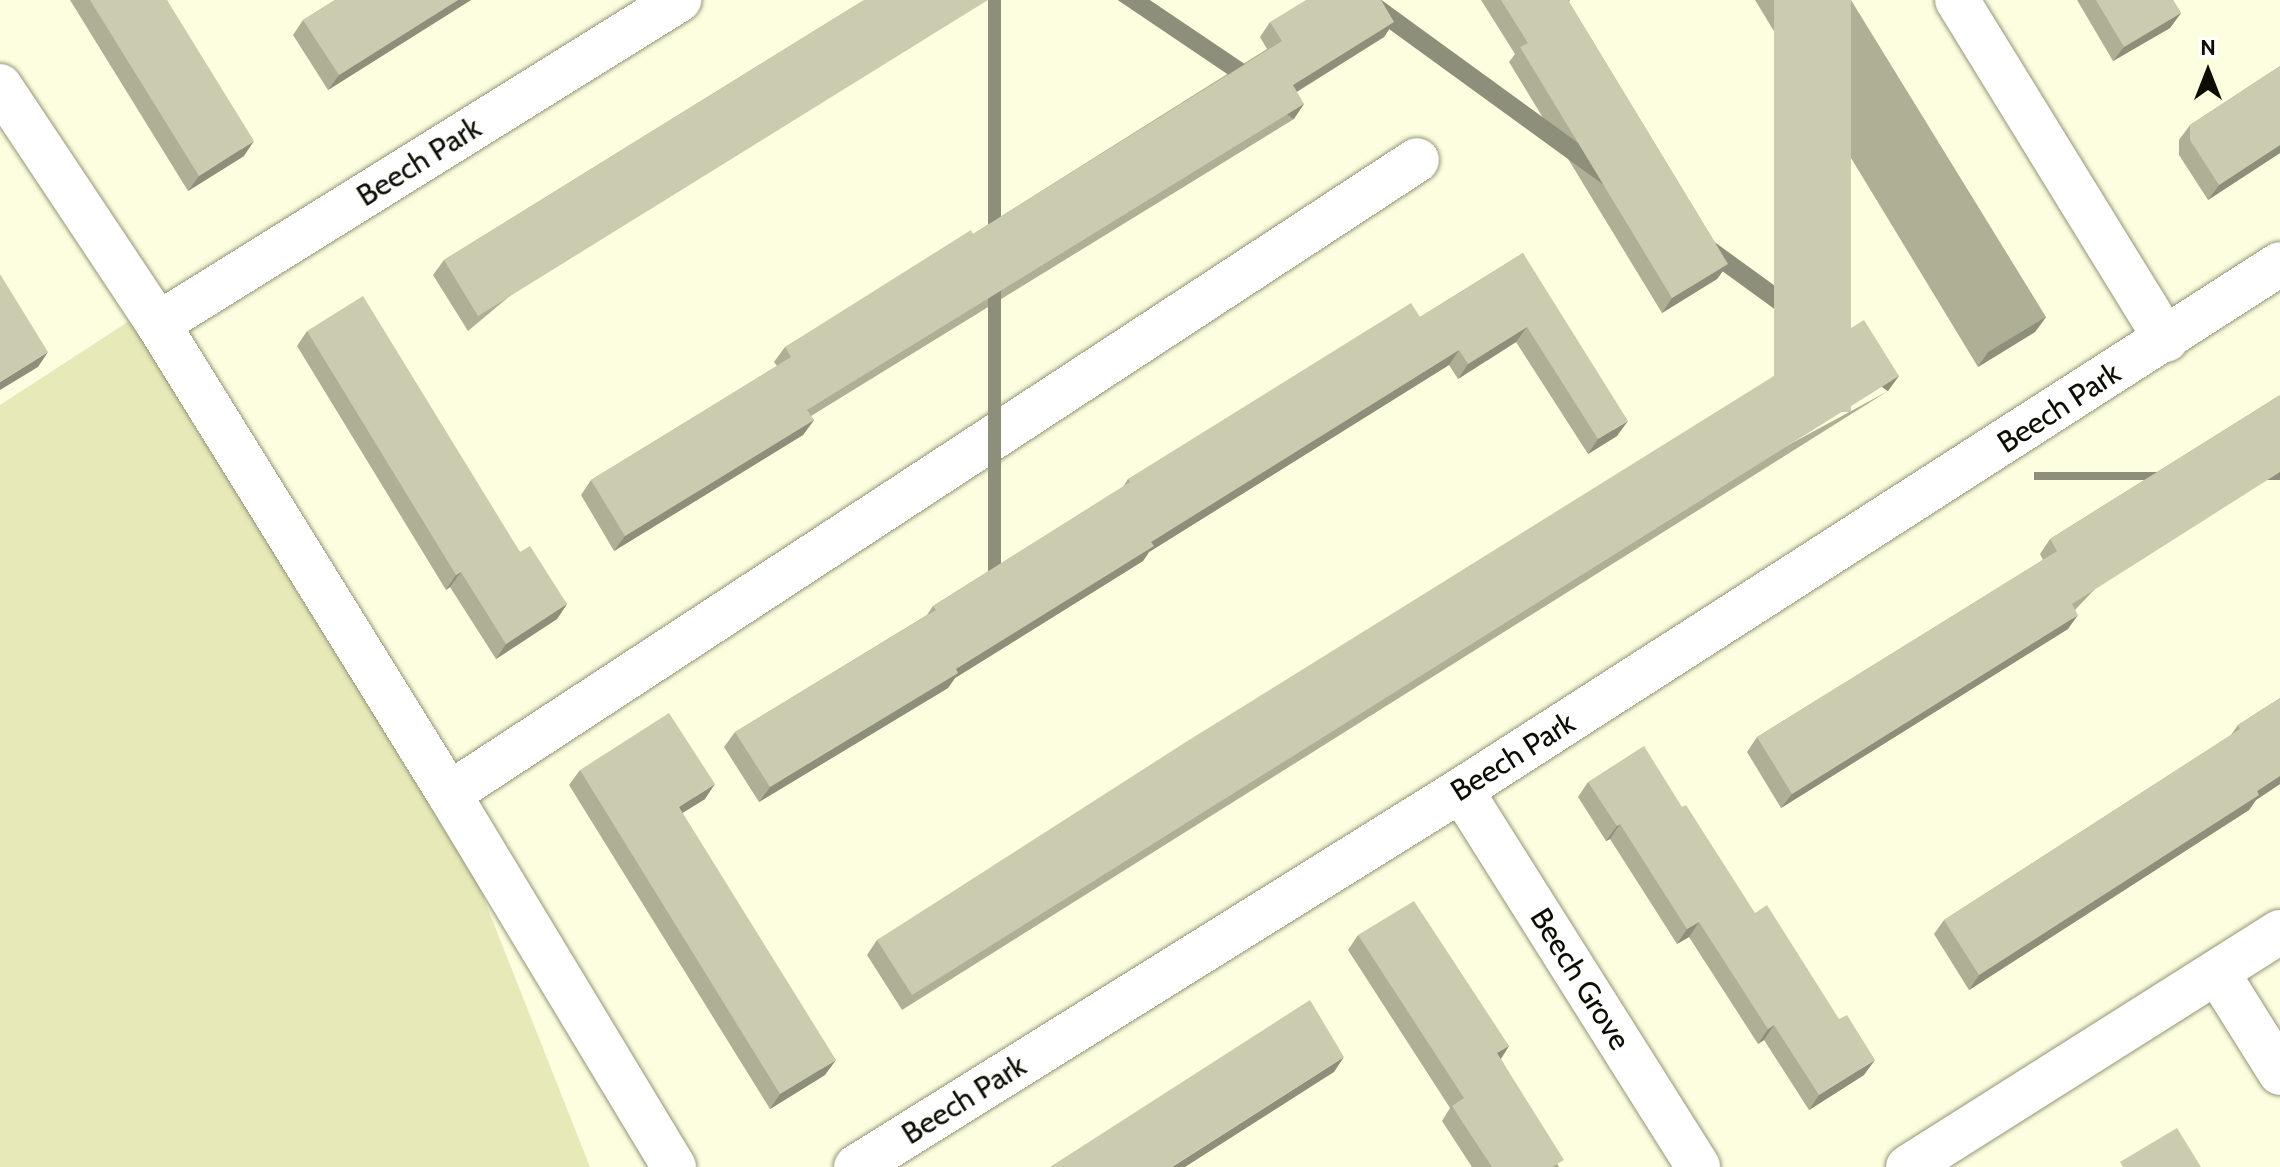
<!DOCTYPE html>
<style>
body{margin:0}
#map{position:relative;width:2280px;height:1167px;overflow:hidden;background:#fdfedf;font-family:Cabin,sans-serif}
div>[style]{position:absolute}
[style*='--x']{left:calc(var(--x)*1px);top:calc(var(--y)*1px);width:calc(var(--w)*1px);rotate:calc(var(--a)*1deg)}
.green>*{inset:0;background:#e8e9b9}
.roads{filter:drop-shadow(0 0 2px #949479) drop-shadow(0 0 2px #949479)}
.minor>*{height:44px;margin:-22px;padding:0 22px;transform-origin:22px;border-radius:22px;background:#fff}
.wall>*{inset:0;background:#afaf96}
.shaded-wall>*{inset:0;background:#8e8f7a;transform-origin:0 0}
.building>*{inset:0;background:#cbccaf;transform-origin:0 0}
span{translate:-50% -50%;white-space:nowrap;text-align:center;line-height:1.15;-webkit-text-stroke:6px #fff;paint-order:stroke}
.street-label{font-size:30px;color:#0d0d04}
.north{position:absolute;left:2168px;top:32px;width:80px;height:80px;-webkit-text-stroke:6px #fff;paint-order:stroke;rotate:0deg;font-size:22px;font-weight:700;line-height:32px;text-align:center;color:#0d0d04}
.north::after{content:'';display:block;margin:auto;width:28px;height:36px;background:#0d0d04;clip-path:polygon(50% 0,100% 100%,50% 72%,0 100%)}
</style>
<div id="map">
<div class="green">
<div style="clip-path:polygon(143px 312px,437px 780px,590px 1167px,0 1167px,0 405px)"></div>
</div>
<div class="roads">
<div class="minor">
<div style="--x:1957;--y:0;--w:399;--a:58.4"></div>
<div style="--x:0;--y:86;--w:286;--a:56.4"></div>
<div style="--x:158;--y:324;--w:553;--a:58.24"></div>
<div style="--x:449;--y:794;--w:436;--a:58.9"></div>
<div style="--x:158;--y:324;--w:614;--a:-31.88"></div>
<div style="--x:1461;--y:790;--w:445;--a:57.8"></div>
<div style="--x:449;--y:794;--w:1157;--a:-33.22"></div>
<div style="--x:2217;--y:972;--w:119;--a:58"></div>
<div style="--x:856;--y:1167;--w:713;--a:-31.93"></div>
<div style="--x:1461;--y:790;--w:973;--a:-32.71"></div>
<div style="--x:1908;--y:1167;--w:440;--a:-32.3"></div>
</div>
</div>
<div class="wall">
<div style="clip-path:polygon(70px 0,167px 0,244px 156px,188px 191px)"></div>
<div style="clip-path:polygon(335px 0,471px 0,328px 90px,293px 35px,303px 20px)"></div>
<div style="clip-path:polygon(864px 0,468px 331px,433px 275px,444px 260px)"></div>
<div style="clip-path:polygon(1481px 0,1570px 0,1569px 2px,1728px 264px,1717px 279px,1662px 313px,1509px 62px,1515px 54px)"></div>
<div style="clip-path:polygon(1755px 0,1851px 0,2046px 317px,2035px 332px,1978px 367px)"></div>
<div style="clip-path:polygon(2077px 0,2173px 0,2181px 13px,2170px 28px,2113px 61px)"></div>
<div style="clip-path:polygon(1270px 22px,1394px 22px,1384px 37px,1297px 92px,1294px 119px,811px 416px,814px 420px,803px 435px,614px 551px,581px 495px,591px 480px,777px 366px,774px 362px,785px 347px,973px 234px,1267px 49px,1260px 37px)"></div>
<div style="clip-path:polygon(2280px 66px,2280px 153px,2208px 200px,2179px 155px,2179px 140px,2190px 125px)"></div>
<div style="clip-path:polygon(1523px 253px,1617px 436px,1588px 454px,1516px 342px,1458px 379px,1449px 365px,1149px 552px,1143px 561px,955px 678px,948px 688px,759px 802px,724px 747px,735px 732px,927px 615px,933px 606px,1123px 487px,1128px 479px,1420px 317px)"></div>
<div style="clip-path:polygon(307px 331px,520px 552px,567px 604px,557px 619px,496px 659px,450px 587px,446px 590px,297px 346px)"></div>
<div style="clip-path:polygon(1888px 391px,902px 1010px,867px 955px,877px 940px)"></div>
<div style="clip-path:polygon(2280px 395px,2075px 610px,2068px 629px,1781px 808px,1747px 752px,1757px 737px,2043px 560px,2040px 554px,2050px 539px)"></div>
<div style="clip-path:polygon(2280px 698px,2280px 784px,2256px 800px,2249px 810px,1969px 990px,1934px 934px,1944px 920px,2231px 735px,2238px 725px)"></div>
<div style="clip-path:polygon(580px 770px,705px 799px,682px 813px,825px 1075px,770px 1109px,569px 785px)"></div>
<div style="clip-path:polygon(1588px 782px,1682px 807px,1864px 1075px,1809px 1110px,1764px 1040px,1758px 1044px,1689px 937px,1677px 944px,1610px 839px,1606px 841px,1578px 797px)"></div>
<div style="clip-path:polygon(1358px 935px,1509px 1046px,1501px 1059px,1559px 1167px,1472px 1167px,1442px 1121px,1450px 1108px,1348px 950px)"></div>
</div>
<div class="shaded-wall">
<div style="clip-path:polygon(458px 0,471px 0,328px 90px,339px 75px)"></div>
<div style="left:988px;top:0;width:13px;height:600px"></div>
<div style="clip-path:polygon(2181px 13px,2170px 28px,2113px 61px,2124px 47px)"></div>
<div style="clip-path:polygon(1394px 22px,1384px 37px,1283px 100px,1293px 85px)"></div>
<div style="left:1304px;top:104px;width:18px;height:584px;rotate:124deg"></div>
<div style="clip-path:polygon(254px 141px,244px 156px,188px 191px,199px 176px)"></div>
<div style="clip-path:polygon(2280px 145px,2280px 153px,2208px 200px,2219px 185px)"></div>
<div style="clip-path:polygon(1728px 264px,1717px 279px,1662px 313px,1672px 298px)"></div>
<div style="clip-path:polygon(2046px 317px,2035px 332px,1978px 367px,1988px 352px)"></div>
<div style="clip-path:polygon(1527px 327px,1516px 342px,1458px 379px,1468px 364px)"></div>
<div style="clip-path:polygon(1459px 350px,1449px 365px,1149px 552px,1143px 561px,955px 678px,948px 688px,759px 802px,770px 787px,1151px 542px)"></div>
<div style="clip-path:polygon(48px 352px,38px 367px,0 390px,0 382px)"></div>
<div style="left:1899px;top:376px;width:19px;height:1165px;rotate:126deg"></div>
<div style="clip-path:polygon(814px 420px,803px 435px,614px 551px,625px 536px)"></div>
<div style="clip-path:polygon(1628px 421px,1617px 436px,1588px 454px,1598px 439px)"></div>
<div style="left:2280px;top:472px;width:8px;height:246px;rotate:90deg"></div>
<div style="clip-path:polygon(461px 572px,450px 587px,446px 590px,456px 575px)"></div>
<div style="clip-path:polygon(567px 604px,557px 619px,496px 659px,506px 644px)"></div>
<div style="clip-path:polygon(2078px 615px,2068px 629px,1781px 808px,1792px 794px)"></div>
<div style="clip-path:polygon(2280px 776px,2280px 784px,2256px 800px,2249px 810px,1969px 990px,1979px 975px)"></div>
<div style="clip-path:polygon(715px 784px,705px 799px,668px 822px,679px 807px)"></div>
<div style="clip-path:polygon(1620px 824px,1610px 839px,1606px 841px,1617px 826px)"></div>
<div style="clip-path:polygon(1699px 922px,1689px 937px,1677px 944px,1687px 929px)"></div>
<div style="clip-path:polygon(1774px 1025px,1764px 1040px,1758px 1044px,1768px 1029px)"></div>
<div style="clip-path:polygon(1509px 1046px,1499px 1061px,1497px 1053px)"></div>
<div style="clip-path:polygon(1344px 1057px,1334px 1072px,1185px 1167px,1172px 1167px)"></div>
<div style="clip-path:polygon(836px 1060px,825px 1075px,770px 1109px,780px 1094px)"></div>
<div style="clip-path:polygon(1875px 1060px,1864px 1075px,1809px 1110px,1819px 1095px)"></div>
</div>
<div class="building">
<div style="clip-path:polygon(90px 0,167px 0,254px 141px,199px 176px)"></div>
<div style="clip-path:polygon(335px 0,458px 0,339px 75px,303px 20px)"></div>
<div style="clip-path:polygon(864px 0,988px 0,478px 316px,444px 260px)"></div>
<div style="clip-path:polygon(1306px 0,1381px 0,1394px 22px,1293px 85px,1304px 104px,807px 410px,814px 420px,625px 536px,591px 480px,791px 357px,785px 347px,971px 230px,973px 234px,1282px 41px,1270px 22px)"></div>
<div style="clip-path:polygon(1501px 0,1568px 0,1728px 264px,1672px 298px,1520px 47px,1528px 43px)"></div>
<div style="left:1774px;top:0;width:77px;height:412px"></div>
<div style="clip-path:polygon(2096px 0,2173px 0,2181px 13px,2124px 47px)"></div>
<div style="clip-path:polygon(2280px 66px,2280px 145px,2219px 185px,2190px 140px,2190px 125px)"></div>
<div style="clip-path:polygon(1523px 253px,1628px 421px,1598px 439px,1527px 327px,1468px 364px,1459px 350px,1151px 542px,1154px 546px,956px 669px,958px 673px,770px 787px,735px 732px,936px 610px,933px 606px,1130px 482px,1128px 479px,1411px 303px,1420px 317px)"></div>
<div style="clip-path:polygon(0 274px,48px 352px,0 382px)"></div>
<div style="clip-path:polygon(363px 296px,520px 552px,530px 546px,567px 604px,506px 644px,461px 572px,456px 575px,307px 331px)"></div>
<div style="clip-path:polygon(1864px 320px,1899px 376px,912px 995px,877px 940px,1189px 740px)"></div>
<div style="clip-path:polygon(2280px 395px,2280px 472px,2072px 604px,2078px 615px,1792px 794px,1757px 737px,2057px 551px,2050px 539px)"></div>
<div style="clip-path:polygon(2280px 698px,2280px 776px,2257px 791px,2259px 795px,1979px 975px,1944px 920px,2240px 729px,2238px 725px)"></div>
<div style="clip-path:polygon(669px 713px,715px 784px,679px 807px,836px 1060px,780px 1094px,580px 770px)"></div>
<div style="clip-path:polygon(1644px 746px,1682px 807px,1686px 805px,1755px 913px,1767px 905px,1839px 1019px,1847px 1015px,1875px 1060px,1819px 1095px,1774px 1025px,1768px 1029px,1699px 922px,1687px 929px,1620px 824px,1617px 826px,1588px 782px)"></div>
<div style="clip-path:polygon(1414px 901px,1509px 1046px,1497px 1053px,1564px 1160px,1552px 1167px,1492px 1167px,1452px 1106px,1464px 1098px,1358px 935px)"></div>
<div style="clip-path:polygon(1310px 1000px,1344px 1057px,1172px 1167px,1050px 1167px)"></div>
<div style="clip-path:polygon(2177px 1128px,2201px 1167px,2123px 1167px,2120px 1162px)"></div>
</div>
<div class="street-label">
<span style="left:419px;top:162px;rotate:-32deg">Beech Park</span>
<span style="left:2059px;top:408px;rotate:-33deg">Beech Park</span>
<span style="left:1513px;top:757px;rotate:-32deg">Beech Park</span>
<span style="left:1580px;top:979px;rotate:58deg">Beech Grove</span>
<span style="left:964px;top:1100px;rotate:-32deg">Beech Park</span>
</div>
<div class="north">N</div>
</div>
